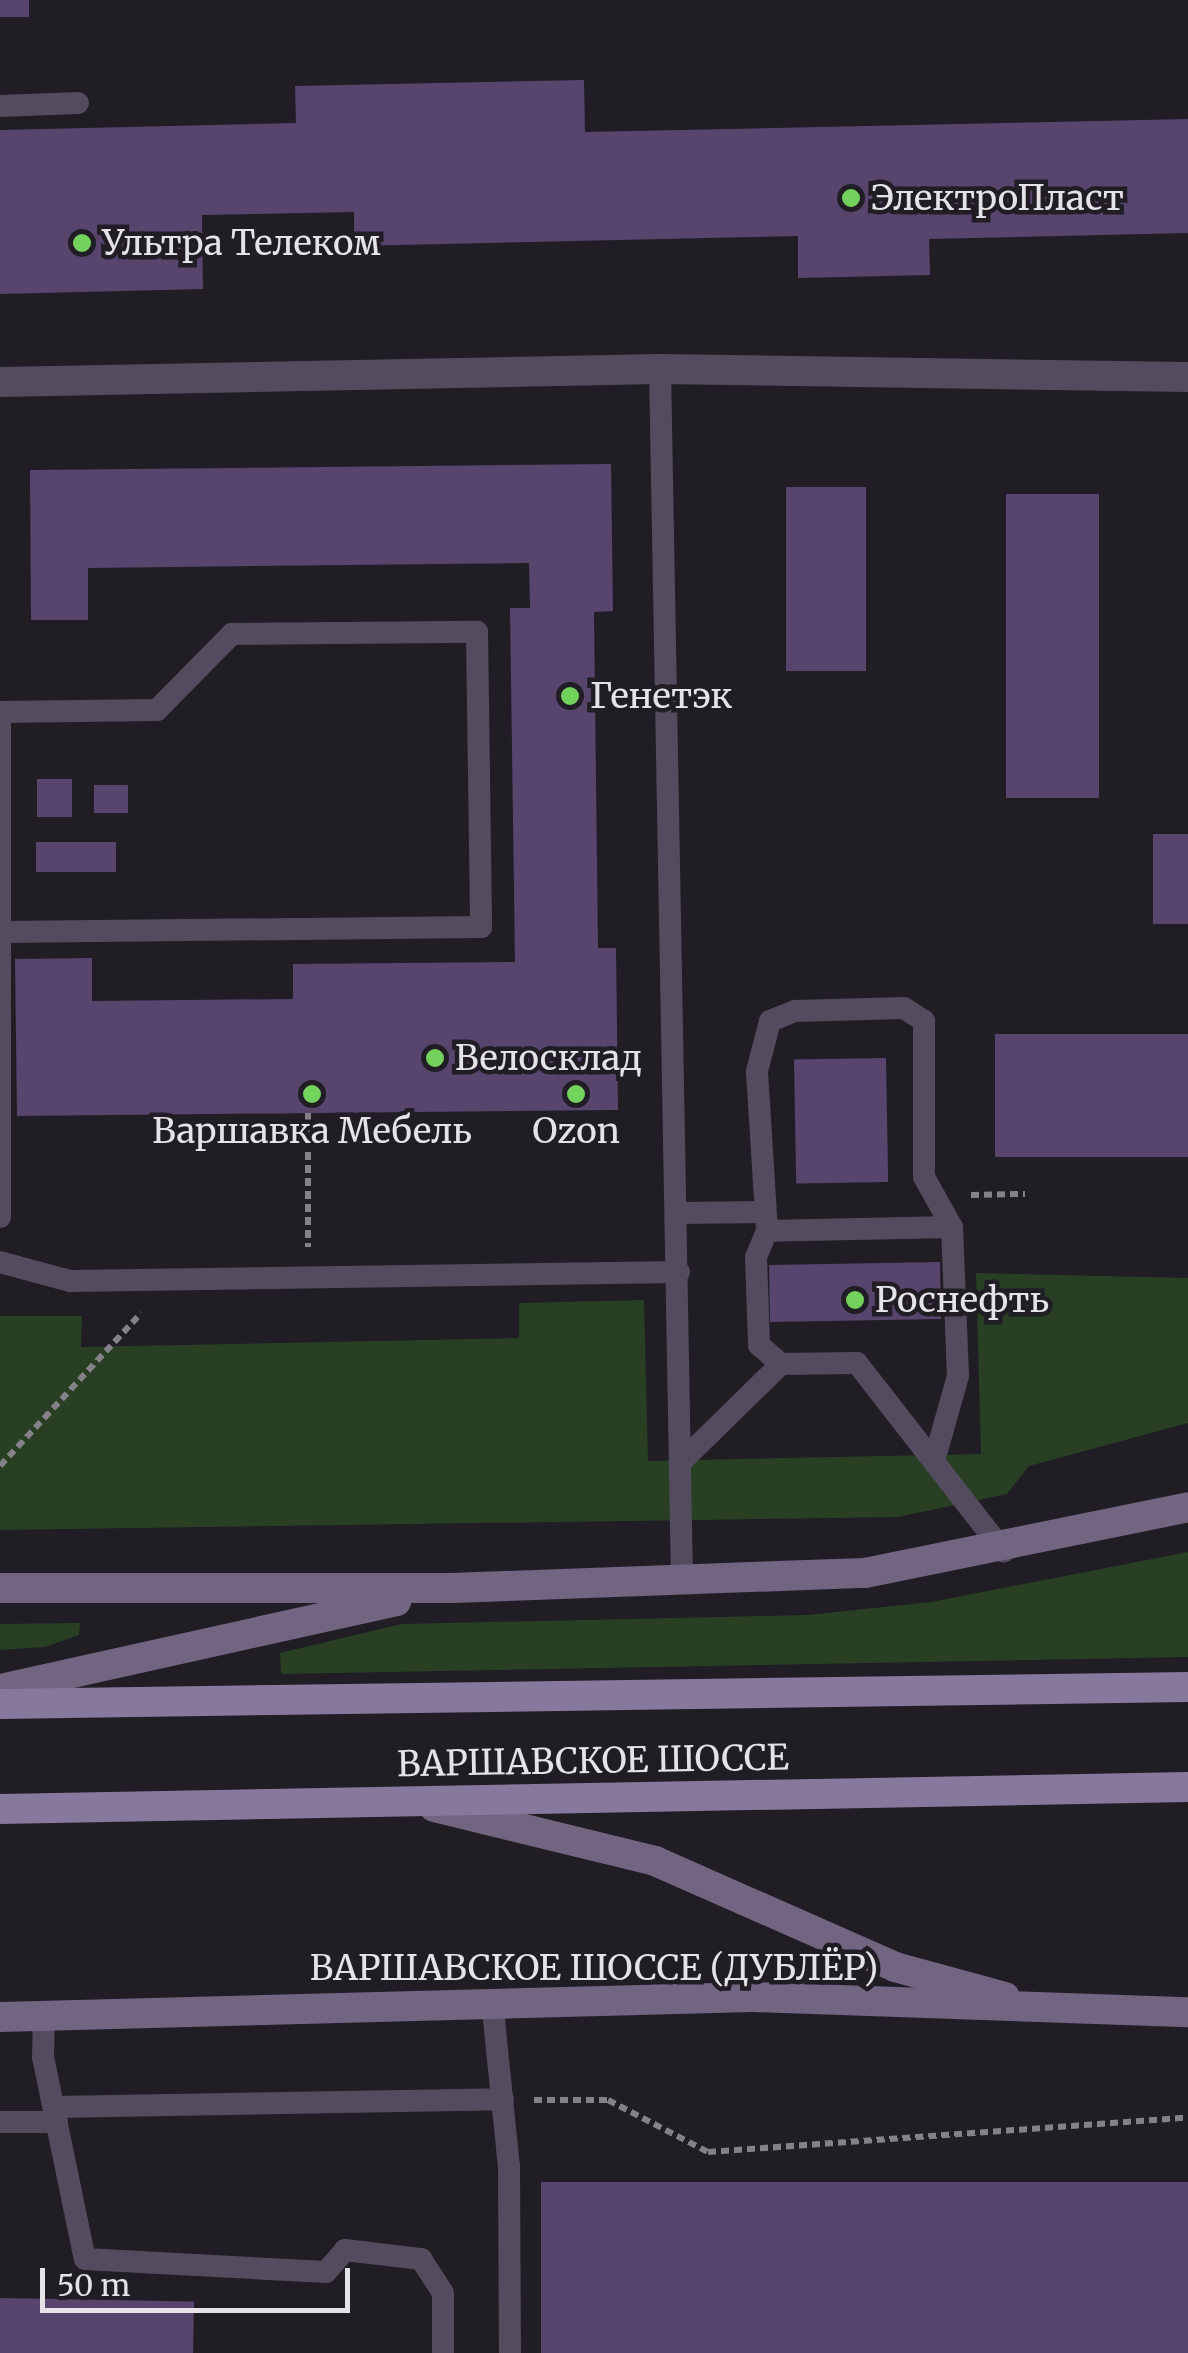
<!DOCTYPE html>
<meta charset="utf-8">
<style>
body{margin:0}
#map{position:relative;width:1188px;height:2353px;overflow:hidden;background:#201d25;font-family:Merriweather,serif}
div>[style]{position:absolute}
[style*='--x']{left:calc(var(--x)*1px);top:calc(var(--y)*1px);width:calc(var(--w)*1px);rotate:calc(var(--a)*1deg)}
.green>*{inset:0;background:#283f23}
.building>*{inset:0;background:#57456e;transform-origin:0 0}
.path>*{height:6px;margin-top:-3px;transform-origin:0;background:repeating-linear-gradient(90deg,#848188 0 8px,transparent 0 13px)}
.service>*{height:22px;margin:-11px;padding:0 11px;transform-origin:11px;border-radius:11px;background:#534c5e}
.minor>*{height:30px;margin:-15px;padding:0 15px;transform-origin:15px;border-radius:15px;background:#534c5e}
.secondary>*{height:30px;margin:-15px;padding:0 15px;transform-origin:15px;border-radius:15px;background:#716581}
.primary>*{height:30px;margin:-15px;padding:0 15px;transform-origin:15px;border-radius:15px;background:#87789d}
.dots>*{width:28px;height:28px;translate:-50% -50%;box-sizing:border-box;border:5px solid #201d25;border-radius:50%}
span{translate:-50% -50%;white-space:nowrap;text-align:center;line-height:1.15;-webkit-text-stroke:9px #201d25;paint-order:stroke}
.poi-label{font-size:35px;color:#e5e2e8}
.left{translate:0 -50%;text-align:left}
.street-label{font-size:35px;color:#e5e2e8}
.scale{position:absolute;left:40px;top:2268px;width:310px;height:45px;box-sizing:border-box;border:5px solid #e5e2e8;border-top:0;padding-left:12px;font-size:30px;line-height:35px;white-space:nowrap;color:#e5e2e8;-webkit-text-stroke:8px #201d25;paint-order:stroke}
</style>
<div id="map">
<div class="green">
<div style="clip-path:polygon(976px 1273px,1188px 1278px,1188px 1423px,1029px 1466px,1007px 1494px,898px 1517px,0 1530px,0 1316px,82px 1316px,81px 1347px,519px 1338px,519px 1303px,644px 1300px,648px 1461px,981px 1454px)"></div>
<div style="clip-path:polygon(1188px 1552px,1188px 1657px,281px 1674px,280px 1653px,401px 1624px,808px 1615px,931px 1602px)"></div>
<div style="clip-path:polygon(80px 1623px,79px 1635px,45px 1647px,0 1650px,0 1624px)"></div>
</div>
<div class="building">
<div style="left:0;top:0;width:29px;height:17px"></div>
<div style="clip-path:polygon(584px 80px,585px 132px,1188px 119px,1188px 233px,929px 239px,930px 275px,798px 278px,798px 236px,354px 246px,354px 212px,202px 215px,203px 289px,0 294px,0 130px,296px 123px,295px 86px)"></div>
<div style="clip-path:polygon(611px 464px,613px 611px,594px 612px,598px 948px,616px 948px,618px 1110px,17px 1116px,15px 959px,92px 958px,92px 1001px,293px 999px,293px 964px,515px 962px,510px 608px,530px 608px,529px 563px,88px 568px,88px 620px,31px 620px,30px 470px)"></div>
<div style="left:786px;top:487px;width:80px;height:184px"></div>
<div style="left:1006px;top:494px;width:93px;height:304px"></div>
<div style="left:72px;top:779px;width:38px;height:35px;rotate:90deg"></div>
<div style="left:94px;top:785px;width:34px;height:28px"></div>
<div style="left:1153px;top:834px;width:35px;height:90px"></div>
<div style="left:116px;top:842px;width:30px;height:80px;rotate:90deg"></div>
<div style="left:1188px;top:1034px;width:123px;height:193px;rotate:90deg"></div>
<div style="left:886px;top:1058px;width:124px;height:92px;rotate:89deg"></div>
<div style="left:940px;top:1262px;width:57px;height:171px;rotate:89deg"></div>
<div style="left:541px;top:2182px;width:647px;height:171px"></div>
<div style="left:0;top:2298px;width:194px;height:55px;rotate:1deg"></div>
</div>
<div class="path">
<div style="--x:308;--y:1113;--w:134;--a:90"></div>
<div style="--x:971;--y:1195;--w:54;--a:-1.1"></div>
<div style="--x:0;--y:1466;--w:208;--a:-47.3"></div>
<div style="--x:534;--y:2100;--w:74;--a:0"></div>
<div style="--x:608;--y:2100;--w:113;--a:27.5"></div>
<div style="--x:708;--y:2152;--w:481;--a:-4.1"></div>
</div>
<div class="service">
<div style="--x:0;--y:106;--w:78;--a:-2.2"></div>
<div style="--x:660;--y:369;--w:1214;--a:88.96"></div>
<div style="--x:0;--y:712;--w:157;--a:-0.7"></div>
<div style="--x:157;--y:710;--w:107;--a:-45.4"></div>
<div style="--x:232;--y:634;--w:245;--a:-0.5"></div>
<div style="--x:477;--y:632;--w:295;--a:89.2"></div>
<div style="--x:481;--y:927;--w:478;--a:179.4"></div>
<div style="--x:0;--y:720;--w:497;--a:90"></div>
<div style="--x:677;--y:1213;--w:88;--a:-0.7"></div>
<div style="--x:767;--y:1231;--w:28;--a:113"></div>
<div style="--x:756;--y:1257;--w:88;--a:88"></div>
<div style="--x:759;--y:1345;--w:29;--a:41"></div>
<div style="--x:0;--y:1262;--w:73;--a:15.2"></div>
<div style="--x:70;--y:1281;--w:609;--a:-0.85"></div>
<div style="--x:936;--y:1454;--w:81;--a:-74.2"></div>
<div style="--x:958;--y:1376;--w:149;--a:-92.3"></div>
<div style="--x:952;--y:1227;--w:185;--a:178.8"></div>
<div style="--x:767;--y:1231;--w:160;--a:-93.6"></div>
<div style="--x:757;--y:1071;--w:52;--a:-75.4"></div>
<div style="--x:770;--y:1021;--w:27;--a:-22"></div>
<div style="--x:795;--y:1011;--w:109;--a:-1.6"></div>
<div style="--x:904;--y:1008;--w:24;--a:33"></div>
<div style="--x:924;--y:1021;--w:156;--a:90"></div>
<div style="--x:924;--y:1177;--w:57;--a:60.8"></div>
<div style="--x:682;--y:1461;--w:139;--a:-44.4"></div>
<div style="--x:781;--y:1364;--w:76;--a:-0.8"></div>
<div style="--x:857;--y:1363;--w:239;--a:52.1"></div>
<div style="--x:492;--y:2000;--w:167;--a:84.2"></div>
<div style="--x:509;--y:2166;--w:187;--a:89.7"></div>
<div style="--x:44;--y:2015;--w:42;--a:91.4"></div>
<div style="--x:43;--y:2057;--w:206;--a:78.3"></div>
<div style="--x:85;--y:2259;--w:241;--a:3.1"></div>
<div style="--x:326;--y:2272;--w:29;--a:-49"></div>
<div style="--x:345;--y:2250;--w:77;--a:6.8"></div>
<div style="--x:421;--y:2259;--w:40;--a:57.1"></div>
<div style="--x:443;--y:2293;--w:60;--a:90"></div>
<div style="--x:54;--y:2107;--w:449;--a:-1"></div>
<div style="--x:0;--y:2122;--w:57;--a:0"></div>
</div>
<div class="minor">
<div style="--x:0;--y:382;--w:660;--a:-1.13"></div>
<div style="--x:660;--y:369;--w:528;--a:0.87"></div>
</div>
<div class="secondary">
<div style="--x:0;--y:1588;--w:452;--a:0"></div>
<div style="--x:452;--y:1588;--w:413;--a:-2.1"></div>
<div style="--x:865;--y:1573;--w:330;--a:-11.5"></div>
<div style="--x:0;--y:1689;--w:406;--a:-12.5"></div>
<div style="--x:434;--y:1807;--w:228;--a:13.7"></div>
<div style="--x:655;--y:1861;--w:262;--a:23.8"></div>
<div style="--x:895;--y:1967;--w:114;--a:15.3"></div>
<div style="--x:0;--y:2017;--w:752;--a:-1.52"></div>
<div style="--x:752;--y:1997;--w:436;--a:2"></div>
</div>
<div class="primary">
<div style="--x:0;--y:1704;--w:1188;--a:-0.82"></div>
<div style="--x:0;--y:1809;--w:1188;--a:-1.06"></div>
</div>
<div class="dots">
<div style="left:851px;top:198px;background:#72d25d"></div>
<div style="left:82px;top:243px;background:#72d25d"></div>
<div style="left:570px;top:696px;background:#72d25d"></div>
<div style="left:435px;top:1058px;background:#72d25d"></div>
<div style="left:312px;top:1094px;background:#72d25d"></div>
<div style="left:576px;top:1094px;background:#72d25d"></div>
<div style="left:855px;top:1300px;background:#72d25d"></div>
</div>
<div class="poi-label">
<span class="left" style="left:871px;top:198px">ЭлектроПласт</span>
<span class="left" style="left:102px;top:243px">Ультра Телеком</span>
<span class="left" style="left:590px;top:696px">Генетэк</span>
<span class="left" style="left:455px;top:1058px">Велосклад</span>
<span style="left:312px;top:1131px">Варшавка Мебель</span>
<span style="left:576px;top:1131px">Ozon</span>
<span class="left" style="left:875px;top:1300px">Роснефть</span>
</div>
<div class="street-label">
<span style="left:593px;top:1761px;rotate:-1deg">ВАРШАВСКОЕ ШОССЕ</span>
<span style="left:594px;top:1968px">ВАРШАВСКОЕ ШОССЕ (ДУБЛЁР)</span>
</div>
<div class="scale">50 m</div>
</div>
